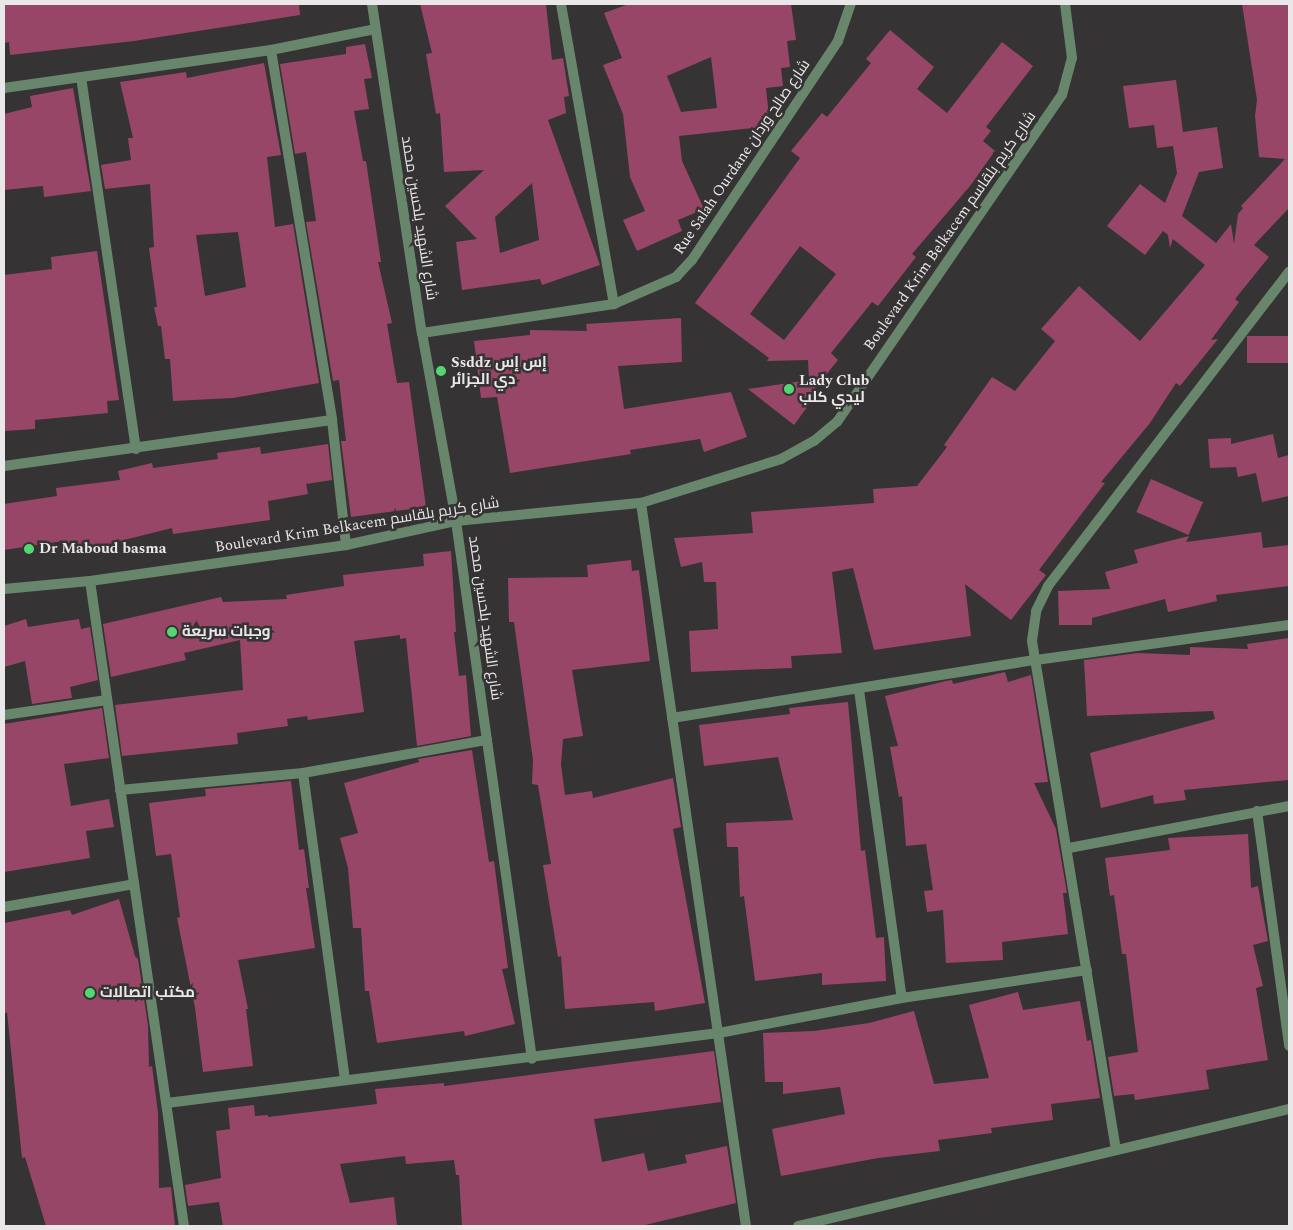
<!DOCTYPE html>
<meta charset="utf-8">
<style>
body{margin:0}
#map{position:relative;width:1293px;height:1230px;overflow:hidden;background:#363334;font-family:Spectral,Cairo,serif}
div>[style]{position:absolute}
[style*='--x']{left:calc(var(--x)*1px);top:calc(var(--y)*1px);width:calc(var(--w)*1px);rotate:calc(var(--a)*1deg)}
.building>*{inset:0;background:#984667;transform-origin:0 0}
.minor>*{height:10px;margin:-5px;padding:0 5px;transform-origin:5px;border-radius:5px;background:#68866c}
.tertiary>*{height:10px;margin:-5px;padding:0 5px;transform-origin:5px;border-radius:5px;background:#68866c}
.dots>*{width:14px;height:14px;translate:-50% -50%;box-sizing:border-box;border:2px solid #363334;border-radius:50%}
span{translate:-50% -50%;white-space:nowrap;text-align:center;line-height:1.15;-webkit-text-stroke:5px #363334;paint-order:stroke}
.street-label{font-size:15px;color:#e9e7e7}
.poi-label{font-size:15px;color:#e9e7e7;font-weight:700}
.left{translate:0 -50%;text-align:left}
.frame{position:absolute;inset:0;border:5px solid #e9e7e7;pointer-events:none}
</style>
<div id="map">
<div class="building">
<div style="clip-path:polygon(4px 4px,299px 4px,300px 15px,134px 41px,10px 55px,9px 42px,4px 43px)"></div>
<div style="clip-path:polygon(evenodd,420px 4px,546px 4px,552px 60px,563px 58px,569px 96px,564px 97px,566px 113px,548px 120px,600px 265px,542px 285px,540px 279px,462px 290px,456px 242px,477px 239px,445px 206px,484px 170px,444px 172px,440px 113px,436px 114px,426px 54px,432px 53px,420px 4px,532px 183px,539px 240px,500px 253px,495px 217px,532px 183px)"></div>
<div style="clip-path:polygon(evenodd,629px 4px,791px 4px,796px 40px,787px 41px,790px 67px,781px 68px,783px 86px,766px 88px,770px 126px,679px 136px,682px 161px,704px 209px,678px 220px,682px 231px,637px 251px,623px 220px,645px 211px,630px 177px,623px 114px,603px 65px,622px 58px,604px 13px,629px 4px,711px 57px,717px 108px,681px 112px,667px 76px,711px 57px)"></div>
<div style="clip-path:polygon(1242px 4px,1289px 4px,1289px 208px,1254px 245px,1269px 257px,1235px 299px,1239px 302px,1211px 340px,1218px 339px,1180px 386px,1176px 383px,1150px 423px,1101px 482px,1105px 483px,1039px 570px,1046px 575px,1011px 620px,965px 584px,971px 636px,874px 650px,853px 568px,832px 572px,842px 653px,791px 656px,792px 668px,691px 672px,689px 631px,718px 629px,716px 582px,704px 582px,702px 562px,681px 567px,674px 538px,753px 533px,751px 512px,874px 503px,873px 489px,917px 486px,947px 447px,944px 445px,992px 377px,1015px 391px,1055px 341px,1041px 329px,1079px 286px,1140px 341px,1205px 265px,1173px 239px,1170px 248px,1168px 235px,1163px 231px,1145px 255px,1107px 226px,1140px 184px,1165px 203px,1177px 173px,1173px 146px,1157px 148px,1154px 125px,1129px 128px,1123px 86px,1176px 80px,1183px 132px,1217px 127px,1223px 168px,1199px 172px,1182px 216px,1216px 243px,1231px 224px,1234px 244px,1238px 214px,1243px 208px,1241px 206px,1285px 159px,1259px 157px,1255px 116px,1257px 100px)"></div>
<div style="clip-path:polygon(evenodd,890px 30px,934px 67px,917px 89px,947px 113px,1002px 42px,1033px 66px,986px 127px,991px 131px,983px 141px,995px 151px,970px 186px,912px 254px,916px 257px,878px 306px,872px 302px,831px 353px,838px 360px,809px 396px,813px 399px,794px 425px,748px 389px,809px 380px,808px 360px,767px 361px,769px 358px,695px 303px,800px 158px,791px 151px,822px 113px,827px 117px,871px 63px,866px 59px,890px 30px,800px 246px,836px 274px,784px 340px,750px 314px,800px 246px)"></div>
<div style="clip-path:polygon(365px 44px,372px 78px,364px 79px,369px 109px,354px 111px,363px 161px,366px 161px,381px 262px,378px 262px,392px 323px,387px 324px,397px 383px,409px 382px,426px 507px,351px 517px,341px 441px,346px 441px,339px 380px,333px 381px,306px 222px,316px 221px,306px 152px,295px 154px,280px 64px,346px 54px,346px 47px)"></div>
<div style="clip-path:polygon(evenodd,264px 63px,281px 155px,267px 157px,275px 227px,293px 224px,319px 383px,233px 398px,173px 401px,170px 359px,165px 359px,161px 326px,158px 326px,154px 307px,157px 307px,149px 248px,154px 247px,150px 184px,105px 189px,101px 165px,131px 160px,128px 138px,133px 138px,120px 82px,186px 72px,187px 78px,264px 63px,238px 232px,246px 287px,205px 296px,196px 235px,238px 232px)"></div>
<div style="clip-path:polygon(73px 88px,91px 191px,44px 197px,43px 186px,4px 190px,4px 114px,32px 107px,30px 96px)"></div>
<div style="clip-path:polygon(97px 251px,119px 400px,107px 401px,108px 413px,35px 420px,35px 429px,4px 431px,4px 275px,52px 269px,51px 257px)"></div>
<div style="clip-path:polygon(681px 318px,682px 362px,618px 366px,624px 409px,731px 392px,747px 437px,704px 452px,700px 439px,630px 450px,631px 454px,510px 473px,497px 397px,481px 398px,474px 341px,530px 335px,530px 330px,587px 331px,586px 324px)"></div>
<div style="left:1289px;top:336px;width:27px;height:42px;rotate:90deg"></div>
<div style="clip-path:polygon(1273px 434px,1278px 458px,1289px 455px,1289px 496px,1262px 502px,1256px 473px,1238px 477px,1236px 467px,1210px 468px,1208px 439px,1231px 438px,1231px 444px)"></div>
<div style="clip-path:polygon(328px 444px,332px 480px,306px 484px,308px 494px,268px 501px,270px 520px,173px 534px,172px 528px,112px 543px,112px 547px,65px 554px,63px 541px,4px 550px,4px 504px,57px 496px,56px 488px,120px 480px,118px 471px,152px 463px,153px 468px,218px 459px,217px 453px,260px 447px,261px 454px)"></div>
<div style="left:1151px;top:479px;width:57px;height:36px;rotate:24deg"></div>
<div style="clip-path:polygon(1261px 532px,1263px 548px,1289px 545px,1289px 586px,1216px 595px,1217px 601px,1168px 612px,1165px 599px,1092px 618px,1092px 625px,1059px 625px,1058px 591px,1110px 589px,1105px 572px,1138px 563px,1134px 550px,1189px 536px,1186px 542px)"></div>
<div style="clip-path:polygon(451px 551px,456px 632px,454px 632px,459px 676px,466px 675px,471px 736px,417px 746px,406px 638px,400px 639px,400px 635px,354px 641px,364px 712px,308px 720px,307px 716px,287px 719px,288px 726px,237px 733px,238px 744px,122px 756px,115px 705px,243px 690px,240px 640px,184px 653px,186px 660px,111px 677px,103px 624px,221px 597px,223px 602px,287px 599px,286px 595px,344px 586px,343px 575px,424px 566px,423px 554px)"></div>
<div style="clip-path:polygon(631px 560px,632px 571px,639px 570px,650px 661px,572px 670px,583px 736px,563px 739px,561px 765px,565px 795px,592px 791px,593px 798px,673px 778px,681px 827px,673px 829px,705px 1003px,655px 1011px,654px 1002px,565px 1009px,561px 956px,558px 957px,543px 865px,551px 864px,538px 785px,532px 784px,533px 760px,514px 622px,509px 622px,508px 578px,588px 577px,587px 565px)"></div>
<div style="clip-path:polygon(26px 619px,28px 627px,79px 619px,81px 629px,90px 627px,98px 680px,70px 687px,72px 698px,32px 704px,25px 661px,4px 667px,4px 626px)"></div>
<div style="clip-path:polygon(1289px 638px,1289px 780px,1184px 790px,1186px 800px,1154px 804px,1153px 795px,1101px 808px,1090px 753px,1215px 719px,1213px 711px,1087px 716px,1084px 660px,1138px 653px,1190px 655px,1190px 647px,1248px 649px,1247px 644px)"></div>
<div style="clip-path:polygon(1005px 672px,1008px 682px,1031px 675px,1048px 782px,1034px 783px,1056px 829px,1067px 893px,1063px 893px,1068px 934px,1002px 942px,1003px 960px,946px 963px,943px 910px,927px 912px,924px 891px,933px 890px,926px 844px,906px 846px,902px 796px,899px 797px,890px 747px,898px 746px,885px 696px,946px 681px,952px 680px,953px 684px)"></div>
<div style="clip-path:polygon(848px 702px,861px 851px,865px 850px,876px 938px,884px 937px,886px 981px,822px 985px,822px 973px,755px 981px,744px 896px,740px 897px,738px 847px,727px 847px,726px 823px,793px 820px,778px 757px,704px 766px,699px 725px,790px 714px,789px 708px)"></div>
<div style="clip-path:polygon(102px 708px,109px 758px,64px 764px,71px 806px,109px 799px,114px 827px,86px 831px,90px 858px,4px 872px,4px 724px)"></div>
<div style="clip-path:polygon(472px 750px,489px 862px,494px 861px,508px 968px,502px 969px,515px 1024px,465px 1036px,464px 1031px,377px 1043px,369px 991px,365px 991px,361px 928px,353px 928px,348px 868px,340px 838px,358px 833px,344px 783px,419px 762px,418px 759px)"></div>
<div style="clip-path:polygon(291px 781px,299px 850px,304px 849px,309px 888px,306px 888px,315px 948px,238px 960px,248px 1009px,246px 1009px,253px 1066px,203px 1072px,195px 1008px,177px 918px,180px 917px,171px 854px,156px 856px,149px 803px,206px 796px,205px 789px)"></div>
<div style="clip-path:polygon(1248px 834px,1251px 888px,1258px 886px,1268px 941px,1253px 945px,1263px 986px,1256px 988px,1268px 1060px,1206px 1070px,1209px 1089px,1135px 1100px,1134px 1094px,1114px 1096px,1108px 1057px,1138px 1052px,1126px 954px,1122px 954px,1114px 895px,1110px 896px,1105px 858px,1170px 850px,1168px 838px)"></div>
<div style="clip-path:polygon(119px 899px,135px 956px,138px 959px,148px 1025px,149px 1067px,152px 1066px,158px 1113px,159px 1188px,171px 1187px,175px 1226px,46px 1226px,25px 1157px,22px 1158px,7px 1012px,4px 1014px,4px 923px,70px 910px,72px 915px)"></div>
<div style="clip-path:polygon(1018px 992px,1023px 1010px,1080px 1001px,1087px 1041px,1091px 1040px,1100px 1098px,1051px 1104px,1053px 1120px,991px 1128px,992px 1133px,938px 1140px,940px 1151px,878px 1158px,781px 1176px,772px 1129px,845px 1114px,840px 1087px,783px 1094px,783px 1082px,765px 1082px,763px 1033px,814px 1031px,869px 1023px,914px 1011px,934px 1084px,989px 1078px,969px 1005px)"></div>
<div style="clip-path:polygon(714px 1051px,721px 1102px,594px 1119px,602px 1162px,644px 1153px,648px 1171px,687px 1163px,685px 1155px,727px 1146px,736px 1203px,641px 1226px,462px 1226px,459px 1175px,456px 1175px,454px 1160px,406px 1164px,405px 1156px,340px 1164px,350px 1203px,394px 1197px,397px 1226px,223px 1226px,219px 1202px,188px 1206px,185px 1185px,221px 1178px,216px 1131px,230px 1129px,228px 1108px,254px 1105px,255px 1116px,268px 1115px,268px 1117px,377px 1104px,375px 1089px,444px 1083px,444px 1086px)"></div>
</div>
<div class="minor">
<div style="--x:372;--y:4;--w:333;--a:81.4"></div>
<div style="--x:422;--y:333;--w:191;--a:79.7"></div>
<div style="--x:456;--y:521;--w:543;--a:81.96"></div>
<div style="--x:561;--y:4;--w:305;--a:80"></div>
<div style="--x:271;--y:50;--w:375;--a:80.6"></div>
<div style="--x:332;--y:420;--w:126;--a:83.6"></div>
<div style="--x:81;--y:77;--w:376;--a:81.6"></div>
<div style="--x:4;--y:88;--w:270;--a:-8.1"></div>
<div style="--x:271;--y:50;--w:106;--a:-11.4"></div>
<div style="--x:422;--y:333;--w:194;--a:-8.6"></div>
<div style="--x:614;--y:304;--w:68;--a:-23.5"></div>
<div style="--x:676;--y:277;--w:23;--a:-47"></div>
<div style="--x:692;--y:260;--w:263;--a:-56.3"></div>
<div style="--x:838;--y:41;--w:39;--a:-71"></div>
<div style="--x:4;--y:466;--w:331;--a:-8"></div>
<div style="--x:641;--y:503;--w:731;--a:81.74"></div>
<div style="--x:90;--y:581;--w:652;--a:81.71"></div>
<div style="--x:859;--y:690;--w:311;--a:82.1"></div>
<div style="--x:4;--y:715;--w:104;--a:-8.3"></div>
<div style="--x:672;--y:718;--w:369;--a:-9.1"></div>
<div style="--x:1036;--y:660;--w:255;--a:-7.9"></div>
<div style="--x:303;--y:773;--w:308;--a:82.2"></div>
<div style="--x:120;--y:790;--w:184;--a:-5.3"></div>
<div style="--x:303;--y:773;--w:187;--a:-10.2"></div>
<div style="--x:1257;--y:811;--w:237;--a:82.2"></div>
<div style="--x:1069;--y:848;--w:224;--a:-10.8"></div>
<div style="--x:4;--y:907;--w:132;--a:-10"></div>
<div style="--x:167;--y:1103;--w:556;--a:-7.23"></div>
<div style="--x:719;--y:1033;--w:186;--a:-10.8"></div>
<div style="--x:902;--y:998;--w:187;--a:-8.6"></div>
<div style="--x:1116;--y:1150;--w:516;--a:-99.37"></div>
<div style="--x:1032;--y:641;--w:30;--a:-82"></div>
<div style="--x:1036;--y:611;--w:28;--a:-64"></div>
<div style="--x:1048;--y:586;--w:396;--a:-52.5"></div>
</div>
<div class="tertiary">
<div style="--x:4;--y:589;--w:86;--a:-5.3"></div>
<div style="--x:90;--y:581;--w:259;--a:-8"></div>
<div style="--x:346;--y:545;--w:113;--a:-12.3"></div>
<div style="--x:456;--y:521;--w:186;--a:-5.6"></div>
<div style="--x:641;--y:503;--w:147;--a:-17.4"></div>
<div style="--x:781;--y:459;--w:38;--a:-29"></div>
<div style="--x:814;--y:441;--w:30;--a:-40"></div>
<div style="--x:837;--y:422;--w:397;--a:-55.5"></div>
<div style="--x:1062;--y:95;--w:38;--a:-75"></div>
<div style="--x:1072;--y:58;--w:54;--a:-97.4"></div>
<div style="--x:798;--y:1226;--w:505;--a:-13.4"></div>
</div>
<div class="dots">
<div style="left:441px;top:371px;background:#54d672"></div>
<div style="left:789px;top:389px;background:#54d672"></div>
<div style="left:29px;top:549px;background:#54d672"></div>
<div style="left:172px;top:632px;background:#54d672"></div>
<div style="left:90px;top:993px;background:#54d672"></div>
</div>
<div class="street-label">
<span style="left:742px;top:157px;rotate:-56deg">Rue Salah Ourdane شارع صالح وردان</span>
<span style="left:419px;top:218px;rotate:81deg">شارع الشهيد بلحسين محمد</span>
<span style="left:950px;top:231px;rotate:-55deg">Boulevard Krim Belkacem شارع كريم بلقاسم</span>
<span style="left:357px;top:525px;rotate:-9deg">Boulevard Krim Belkacem شارع كريم بلقاسم</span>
<span style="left:485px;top:618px;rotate:82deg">شارع الشهيد بلحسين محمد</span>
</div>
<div class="poi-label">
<span class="left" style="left:451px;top:371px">Ssddz إس إس<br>دي الجزائر</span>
<span class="left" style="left:799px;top:389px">Lady Club<br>ليدي كلب</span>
<span class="left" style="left:39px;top:549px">Dr Maboud basma</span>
<span class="left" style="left:182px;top:632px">وجبات سريعة</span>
<span class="left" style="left:100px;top:993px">مكتب اتصالات</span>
</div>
<div class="frame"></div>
</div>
